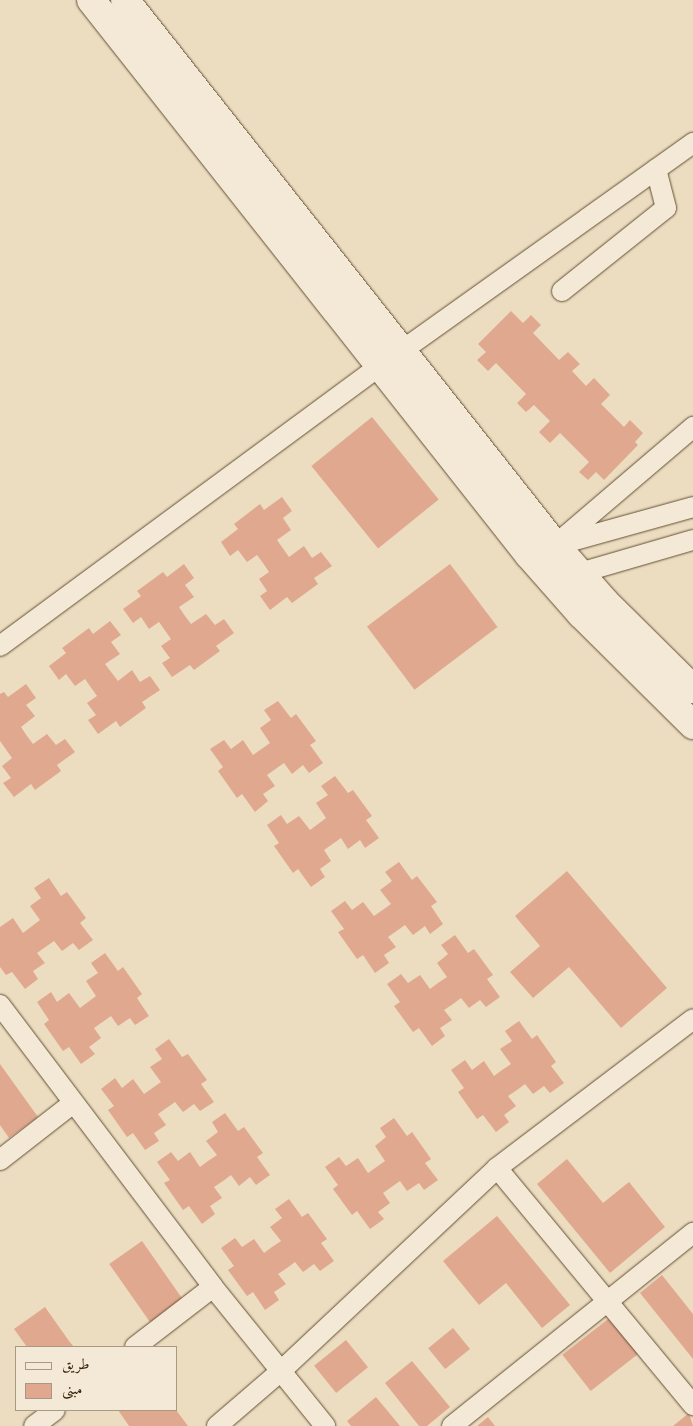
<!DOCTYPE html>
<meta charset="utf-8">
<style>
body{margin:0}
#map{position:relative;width:693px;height:1426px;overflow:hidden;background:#ecddc0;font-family:"Libre Bodoni",Amiri,serif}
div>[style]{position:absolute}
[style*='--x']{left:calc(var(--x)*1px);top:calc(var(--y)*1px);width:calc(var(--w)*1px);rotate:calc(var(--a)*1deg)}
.building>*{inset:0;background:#e1a890;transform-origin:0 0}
.roads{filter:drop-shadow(0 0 1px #634f34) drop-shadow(0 0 1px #634f34)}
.street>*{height:20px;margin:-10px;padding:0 10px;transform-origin:10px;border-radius:10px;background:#f3e9d6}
.secondary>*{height:28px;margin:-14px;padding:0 14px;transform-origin:14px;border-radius:14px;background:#f3e9d6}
span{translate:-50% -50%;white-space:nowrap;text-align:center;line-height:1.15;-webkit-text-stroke:4.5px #f3e9d6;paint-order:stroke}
.legend{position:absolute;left:15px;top:1346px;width:162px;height:65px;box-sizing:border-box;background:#f3e9d6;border:1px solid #a79982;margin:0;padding:6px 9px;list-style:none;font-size:15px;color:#352005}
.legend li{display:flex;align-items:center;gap:10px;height:25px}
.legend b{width:25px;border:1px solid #a79982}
</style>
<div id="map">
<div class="building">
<div style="clip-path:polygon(511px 311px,523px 323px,531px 315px,541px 325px,533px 333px,559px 360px,568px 352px,580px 364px,572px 371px,586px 386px,594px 378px,610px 395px,601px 404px,624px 427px,630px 420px,643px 433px,635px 442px,638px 445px,604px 480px,596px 472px,588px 480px,579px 472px,589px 462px,560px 433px,550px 443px,539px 432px,550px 421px,534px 405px,526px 412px,517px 403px,526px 394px,496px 363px,488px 371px,477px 360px,486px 352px,478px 344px)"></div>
<div style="left:372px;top:417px;width:106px;height:78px;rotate:51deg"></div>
<div style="clip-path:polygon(282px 497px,292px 511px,283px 518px,291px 530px,277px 540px,289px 557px,304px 546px,312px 558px,321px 552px,332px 566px,314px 578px,318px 584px,292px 603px,287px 597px,270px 610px,260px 596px,267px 591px,259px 579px,269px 572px,263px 563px,257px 555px,247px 562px,238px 550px,230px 556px,221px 542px,238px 529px,234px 524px,260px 504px,264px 510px)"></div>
<div style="clip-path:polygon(184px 564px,194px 578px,185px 585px,194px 597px,179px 607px,185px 616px,191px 624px,206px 614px,215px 625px,224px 619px,234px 633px,216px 646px,220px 651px,194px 670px,190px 665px,172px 677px,162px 663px,170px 658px,161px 646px,171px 639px,159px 622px,149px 629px,141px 617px,133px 623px,123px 609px,141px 596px,137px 591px,163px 572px,167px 577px)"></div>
<div style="left:450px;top:564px;width:79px;height:104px;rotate:53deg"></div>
<div style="clip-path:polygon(110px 621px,121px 635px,111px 642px,120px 654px,105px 664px,118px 681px,132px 670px,140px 682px,150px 676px,160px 690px,142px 702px,146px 708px,120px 727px,116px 721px,98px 734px,88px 720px,96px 715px,87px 703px,97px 696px,85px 679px,75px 686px,66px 674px,59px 680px,49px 666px,66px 653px,62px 648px,89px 628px,93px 634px)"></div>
<div style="clip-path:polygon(26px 684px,36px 698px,26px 705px,35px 716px,21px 727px,27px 736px,33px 744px,47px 734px,56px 745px,65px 739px,75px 752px,57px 765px,61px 771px,35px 790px,31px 784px,14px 797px,3px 783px,11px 778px,2px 766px,12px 758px,0 741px,0 694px,4px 692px,8px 697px)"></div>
<div style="clip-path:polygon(278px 701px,291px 718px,296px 714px,316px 741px,310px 745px,323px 763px,309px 773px,303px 765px,292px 774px,284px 763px,267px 775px,275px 786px,263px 794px,268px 801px,255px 812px,242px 794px,237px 798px,218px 771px,223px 767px,210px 749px,224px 740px,231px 749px,243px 740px,253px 755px,270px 743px,260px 728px,271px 720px,264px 710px)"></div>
<div style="clip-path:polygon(335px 776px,348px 793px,353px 790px,372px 816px,366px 820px,379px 838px,365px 848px,360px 840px,348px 849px,341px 838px,324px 850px,331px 861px,320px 869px,325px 877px,311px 887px,298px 869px,293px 873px,274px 846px,279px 843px,267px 825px,281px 815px,287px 824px,299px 816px,310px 830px,326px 818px,316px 803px,328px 795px,321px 786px)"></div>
<div style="clip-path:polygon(399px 862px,412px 880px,417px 876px,437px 902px,431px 906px,443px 924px,430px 934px,425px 926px,413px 935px,405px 925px,388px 937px,396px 947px,384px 955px,389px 963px,375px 973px,363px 955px,357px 959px,338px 932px,344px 929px,331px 911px,345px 901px,352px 910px,363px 902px,374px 916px,391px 904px,380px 890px,392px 881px,385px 872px)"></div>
<div style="clip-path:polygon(567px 871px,667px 988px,621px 1028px,569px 967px,533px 998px,510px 972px,540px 946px,515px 916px)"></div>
<div style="clip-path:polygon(49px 878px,61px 896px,67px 892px,86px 918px,80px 923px,93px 940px,79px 950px,73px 943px,62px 951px,54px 941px,37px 953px,45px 963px,33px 971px,38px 979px,25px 989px,12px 972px,6px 975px,0 967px,0 927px,13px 918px,23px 933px,40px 920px,30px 906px,41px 898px,34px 888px)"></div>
<div style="clip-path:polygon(455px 935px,468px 953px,474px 949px,493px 975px,487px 979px,500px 997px,486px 1007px,480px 1000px,469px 1008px,461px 998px,453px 1004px,444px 1010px,452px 1020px,440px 1028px,445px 1036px,432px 1046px,419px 1028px,413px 1032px,394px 1006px,400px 1002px,387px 984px,401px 974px,408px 983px,420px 975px,430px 989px,438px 983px,447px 977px,437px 963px,448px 954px,441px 945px)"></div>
<div style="clip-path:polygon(105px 953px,118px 971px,123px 967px,142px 994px,137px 998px,149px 1016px,135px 1025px,130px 1018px,118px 1026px,111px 1016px,94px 1028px,101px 1038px,89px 1047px,95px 1054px,81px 1064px,69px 1047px,63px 1051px,44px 1024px,49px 1020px,37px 1002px,51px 992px,57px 1002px,69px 993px,80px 1008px,96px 996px,86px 981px,98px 973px,91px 963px)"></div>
<div style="clip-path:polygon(519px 1021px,532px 1039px,537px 1035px,556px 1062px,551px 1066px,564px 1083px,550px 1093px,544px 1086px,533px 1094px,525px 1084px,517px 1090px,508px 1096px,516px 1106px,504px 1115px,509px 1122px,496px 1132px,483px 1115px,477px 1119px,458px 1092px,464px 1088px,451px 1070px,465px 1060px,472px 1070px,484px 1061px,494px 1076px,502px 1070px,511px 1064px,500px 1049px,512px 1041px,505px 1031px)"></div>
<div style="clip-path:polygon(169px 1039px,182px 1057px,188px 1054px,207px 1080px,201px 1084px,214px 1102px,200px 1111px,194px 1104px,183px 1112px,175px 1102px,158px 1114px,166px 1125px,154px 1133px,159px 1141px,145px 1150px,133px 1133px,127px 1137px,108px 1110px,114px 1106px,101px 1089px,115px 1078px,122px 1088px,133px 1079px,144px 1094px,161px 1082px,150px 1067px,162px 1059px,155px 1049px)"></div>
<div style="clip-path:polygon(0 1064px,38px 1117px,9px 1138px,0 1125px)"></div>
<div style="clip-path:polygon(225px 1113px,238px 1131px,244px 1127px,263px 1153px,257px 1157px,270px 1175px,256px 1185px,250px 1177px,239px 1186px,231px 1175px,223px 1181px,214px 1187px,222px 1198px,210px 1206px,215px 1214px,202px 1224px,189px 1206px,183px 1210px,164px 1183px,170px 1180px,157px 1162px,171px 1152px,178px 1161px,190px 1152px,200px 1167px,208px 1161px,217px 1155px,206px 1141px,218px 1132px,212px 1122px)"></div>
<div style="clip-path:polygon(394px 1118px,407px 1136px,412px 1132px,431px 1159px,425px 1163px,438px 1180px,424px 1190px,419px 1183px,407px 1191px,400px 1181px,383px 1193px,390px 1203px,378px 1212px,384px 1219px,370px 1229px,357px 1211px,352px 1215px,333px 1189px,338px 1185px,325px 1167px,339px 1157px,346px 1166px,358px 1158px,368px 1173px,385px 1161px,375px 1146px,386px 1137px,380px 1128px)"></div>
<div style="clip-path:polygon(567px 1159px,603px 1203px,629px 1182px,665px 1227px,610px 1273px,537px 1184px)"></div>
<div style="clip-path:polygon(289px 1199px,302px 1217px,308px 1213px,327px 1239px,321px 1243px,334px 1261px,320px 1271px,314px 1264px,303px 1272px,295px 1262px,287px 1268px,278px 1274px,286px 1284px,274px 1292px,279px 1300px,265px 1310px,253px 1292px,247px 1296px,228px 1270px,234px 1266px,221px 1248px,235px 1238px,242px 1247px,254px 1239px,264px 1253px,272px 1247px,281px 1241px,270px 1227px,282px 1218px,275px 1209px)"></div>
<div style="clip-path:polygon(497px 1216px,570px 1305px,542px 1328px,506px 1283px,479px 1305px,443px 1261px)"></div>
<div style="left:142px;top:1241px;width:78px;height:40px;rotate:55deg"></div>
<div style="clip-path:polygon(662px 1275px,693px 1314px,693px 1359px,640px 1293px)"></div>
<div style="clip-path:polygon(45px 1307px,69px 1341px,74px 1347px,27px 1347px,14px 1329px)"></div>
<div style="left:612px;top:1316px;width:46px;height:63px;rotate:52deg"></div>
<div style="left:453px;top:1328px;width:27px;height:32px;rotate:51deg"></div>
<div style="left:346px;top:1340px;width:35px;height:41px;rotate:51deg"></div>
<div style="clip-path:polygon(412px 1361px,450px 1407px,427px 1426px,419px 1426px,385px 1383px)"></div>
<div style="clip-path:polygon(376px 1397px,400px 1426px,351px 1426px,347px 1421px)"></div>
<div style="clip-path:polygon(118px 1410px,176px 1410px,188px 1426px,129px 1426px)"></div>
<div style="clip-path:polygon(689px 1413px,693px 1426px,673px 1426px)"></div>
<div style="clip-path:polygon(488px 1417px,495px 1426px,477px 1426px)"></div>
</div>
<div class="roads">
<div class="street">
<div style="--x:562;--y:291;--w:133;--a:-38.6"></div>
<div style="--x:666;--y:208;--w:40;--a:-104.4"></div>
<div style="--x:560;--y:544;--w:138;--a:-15.5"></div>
<div style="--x:555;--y:545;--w:182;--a:-40.5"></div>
<div style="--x:569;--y:576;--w:129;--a:-16.2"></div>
<div style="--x:0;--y:646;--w:471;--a:-36.4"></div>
<div style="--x:379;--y:367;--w:386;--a:-35.5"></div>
<div style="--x:0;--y:1005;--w:353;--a:52.9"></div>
<div style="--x:213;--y:1287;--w:179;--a:51.1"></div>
<div style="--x:0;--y:1160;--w:91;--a:-37.9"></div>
<div style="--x:497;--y:1168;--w:308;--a:50.4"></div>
<div style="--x:135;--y:1347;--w:98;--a:-37.6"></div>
<div style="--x:34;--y:1426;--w:26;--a:-37"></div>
<div style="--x:217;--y:1426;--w:84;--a:-40.7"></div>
<div style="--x:281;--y:1371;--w:296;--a:-43.2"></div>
<div style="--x:497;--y:1168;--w:246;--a:-37.2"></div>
<div style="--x:452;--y:1426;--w:309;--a:-38.7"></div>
</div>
<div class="secondary">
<div style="--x:91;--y:0;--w:707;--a:51.72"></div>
<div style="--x:529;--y:555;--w:79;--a:48.6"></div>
<div style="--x:581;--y:614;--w:158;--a:44.7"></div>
<div style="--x:125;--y:0;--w:694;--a:51.73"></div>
<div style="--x:555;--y:545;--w:76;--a:48.7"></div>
<div style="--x:605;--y:602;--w:124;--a:44.7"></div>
</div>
</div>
<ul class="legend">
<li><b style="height:6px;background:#f3e9d6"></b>طريق</li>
<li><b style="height:14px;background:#e1a890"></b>مبنى</li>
</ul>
</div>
